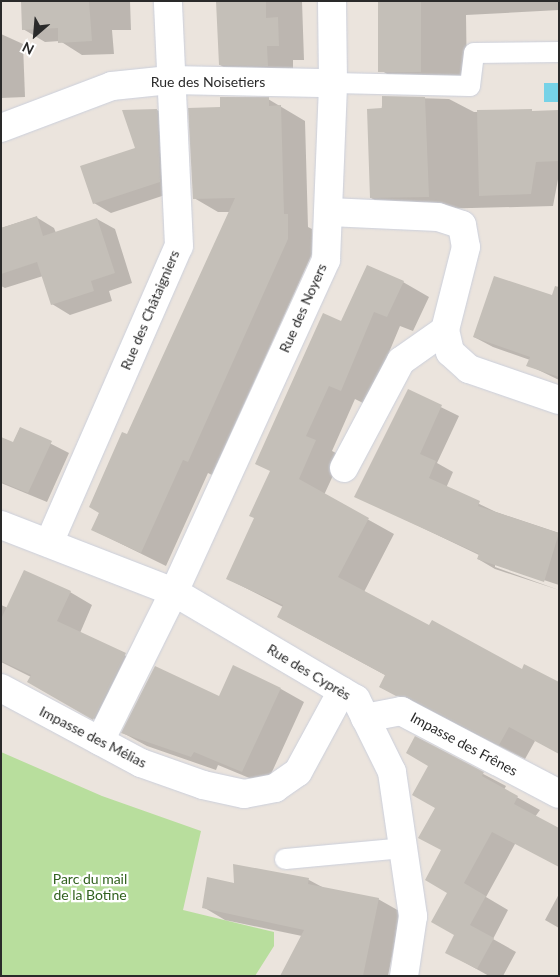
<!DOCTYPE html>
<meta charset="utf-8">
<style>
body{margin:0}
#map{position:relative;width:560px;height:977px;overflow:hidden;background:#ebe4dd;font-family:Lato,sans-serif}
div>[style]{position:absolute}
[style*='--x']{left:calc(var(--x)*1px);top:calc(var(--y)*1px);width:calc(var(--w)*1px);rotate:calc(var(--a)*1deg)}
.green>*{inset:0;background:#b8de9d}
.water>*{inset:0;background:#76d2e7;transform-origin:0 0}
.shadow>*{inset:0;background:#0003}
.building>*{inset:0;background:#c4bfb8;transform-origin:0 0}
.roads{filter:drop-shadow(0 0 1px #cbcfdb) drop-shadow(0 0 1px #cbcfdb)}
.service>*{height:20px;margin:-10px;padding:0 10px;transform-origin:10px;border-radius:10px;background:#fff}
.minor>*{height:28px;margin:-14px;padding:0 14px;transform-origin:14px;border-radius:14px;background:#fff}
span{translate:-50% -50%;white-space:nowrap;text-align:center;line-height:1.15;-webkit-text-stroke:4.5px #fff;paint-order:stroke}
.street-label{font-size:14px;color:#2a2a2a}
.park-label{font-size:14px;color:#32621f}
.frame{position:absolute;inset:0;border:2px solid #2a2a2a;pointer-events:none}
.north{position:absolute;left:10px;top:10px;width:50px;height:50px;-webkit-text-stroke:4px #fff;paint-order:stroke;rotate:207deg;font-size:14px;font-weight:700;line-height:20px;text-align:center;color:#2a2a2a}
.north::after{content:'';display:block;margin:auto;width:18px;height:22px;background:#2a2a2a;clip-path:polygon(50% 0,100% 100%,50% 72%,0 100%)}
</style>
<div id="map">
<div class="green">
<div style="clip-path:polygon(1px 752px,102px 796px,201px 831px,183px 910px,274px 932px,274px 946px,255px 976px,1px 976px)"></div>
</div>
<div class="water">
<div style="left:559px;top:83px;width:19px;height:15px;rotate:90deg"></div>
</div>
<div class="shadow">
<div style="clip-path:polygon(22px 1px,130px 1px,131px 30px,112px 30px,114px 54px,82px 55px,60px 41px,45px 42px,23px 29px)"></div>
<div style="clip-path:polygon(218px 1px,302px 1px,304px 60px,293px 60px,293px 80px,245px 79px,220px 65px)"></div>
<div style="clip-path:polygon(379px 1px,559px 1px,559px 10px,466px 15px,467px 84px,401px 82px,382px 71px)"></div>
<div style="clip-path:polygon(1px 34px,23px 44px,25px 97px,1px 98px)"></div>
<div style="clip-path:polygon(383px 97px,449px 99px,474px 112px,559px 111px,559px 174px,553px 206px,394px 210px,371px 198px)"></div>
<div style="clip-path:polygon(268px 99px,305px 121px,308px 227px,312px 229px,312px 254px,212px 475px,208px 473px,166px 566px,93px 530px,127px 436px,230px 212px,218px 212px,194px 198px,221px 108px)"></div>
<div style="clip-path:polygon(157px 110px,174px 120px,177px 191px,111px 213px,94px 203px,137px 149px)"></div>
<div style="clip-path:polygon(36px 217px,54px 228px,56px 233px,97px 219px,115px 229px,132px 283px,109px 291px,112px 301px,70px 315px,52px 304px,43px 276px,5px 288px,1px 286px,1px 228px)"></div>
<div style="clip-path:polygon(403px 282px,429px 297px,413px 331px,400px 326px,367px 405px,355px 399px,332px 451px,342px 456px,324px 495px,394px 534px,364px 592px,535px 741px,525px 759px,380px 687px,387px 676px,278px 617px,283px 607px,228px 579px,342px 323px)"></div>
<div style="clip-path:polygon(559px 299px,559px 380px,528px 365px,530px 360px,493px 347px,474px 337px)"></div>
<div style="clip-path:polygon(408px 391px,459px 416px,437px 463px,453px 472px,446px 488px,496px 512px,559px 533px,559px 585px,495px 564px,495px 567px,559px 590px,495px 569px,478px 559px,479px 555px,356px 496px)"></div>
<div style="clip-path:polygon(20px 428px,69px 453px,47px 502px,1px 483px,1px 438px,13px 444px)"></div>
<div style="clip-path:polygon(70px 592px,92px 605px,80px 633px,148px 667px,116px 731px,29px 682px,31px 677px,1px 662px,1px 605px,8px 608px)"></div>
<div style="clip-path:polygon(281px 689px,304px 702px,266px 785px,218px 765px,216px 770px,147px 746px,123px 733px,220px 698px)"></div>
<div style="clip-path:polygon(415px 738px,506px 786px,504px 790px,540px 810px,515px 844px,486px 897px,508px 910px,493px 939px,516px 952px,503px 976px,489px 976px,446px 952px,456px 935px,429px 766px)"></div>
<div style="clip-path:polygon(234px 865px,309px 880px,324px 888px,378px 899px,401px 912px,388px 976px,282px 976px,302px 936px,225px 920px,203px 907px,236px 885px)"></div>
<div style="clip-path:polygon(559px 894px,559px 928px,545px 920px)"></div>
</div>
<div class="building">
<div style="clip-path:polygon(21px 1px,89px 1px,92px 41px,58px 43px,58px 28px,22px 30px)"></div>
<div style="clip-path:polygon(216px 1px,266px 1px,266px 18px,278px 17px,279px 46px,267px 46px,268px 66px,219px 65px)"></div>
<div style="left:378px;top:1px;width:43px;height:71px"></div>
<div style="clip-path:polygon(382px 96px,425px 97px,429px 197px,370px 198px,367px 109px,382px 108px)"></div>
<div style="clip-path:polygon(220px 97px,269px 97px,269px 106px,281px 105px,284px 214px,288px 214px,288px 239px,188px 462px,183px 460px,141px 553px,91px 530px,99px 513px,89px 507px,122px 432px,127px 434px,235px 198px,193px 199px,188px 108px,220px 107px)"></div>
<div style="clip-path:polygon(157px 109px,160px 182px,93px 204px,80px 166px,135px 148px,122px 110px)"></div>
<div style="clip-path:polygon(532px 109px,532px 111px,559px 110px,559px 161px,536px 162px,531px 194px,479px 196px,477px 110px)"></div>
<div style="clip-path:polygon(37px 216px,43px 236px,97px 218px,115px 273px,91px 281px,94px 291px,51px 305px,37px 262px,1px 274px,1px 228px)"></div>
<div style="clip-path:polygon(367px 265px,404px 281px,387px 317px,374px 312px,341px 391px,329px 386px,306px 436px,316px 440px,299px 479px,369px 518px,338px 577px,429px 625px,432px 620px,522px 669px,524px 664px,559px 682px,559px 754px,509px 727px,499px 745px,408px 697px,396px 696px,379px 687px,385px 675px,277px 617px,283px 605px,226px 579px,254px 518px,249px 516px,270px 471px,255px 464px,323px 313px,341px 321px)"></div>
<div style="clip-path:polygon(494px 276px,552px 295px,555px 286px,559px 287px,559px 377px,526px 366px,530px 357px,473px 337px)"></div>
<div style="clip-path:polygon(408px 389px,442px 405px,420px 454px,436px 461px,429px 478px,480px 501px,478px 506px,559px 533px,544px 582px,477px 559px,479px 554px,354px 497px)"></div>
<div style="clip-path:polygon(20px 427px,52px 441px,28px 493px,1px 482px,1px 437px,13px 442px)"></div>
<div style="clip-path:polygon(24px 570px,71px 591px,57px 621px,126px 653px,93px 720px,27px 682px,31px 675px,1px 661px,1px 619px)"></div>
<div style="clip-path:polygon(233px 665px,281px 688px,242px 772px,194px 752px,191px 757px,121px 733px,155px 666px,219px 696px)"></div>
<div style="clip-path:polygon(415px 736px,484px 772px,482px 776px,518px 796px,514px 804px,559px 828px,559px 867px,492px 832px,464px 883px,486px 896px,470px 925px,494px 938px,477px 969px,445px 953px,454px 935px,431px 922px,447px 893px,425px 880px,441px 850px,418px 838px,435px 808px,412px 795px,428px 766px,406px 753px)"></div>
<div style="clip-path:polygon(233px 864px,309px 878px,308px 884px,379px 898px,363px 976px,280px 976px,304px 930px,202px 908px,207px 877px,234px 883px)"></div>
</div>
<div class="roads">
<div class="service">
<div style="--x:333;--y:83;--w:137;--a:1.3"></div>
<div style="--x:470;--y:86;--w:33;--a:-83"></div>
<div style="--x:474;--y:53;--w:85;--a:-0.7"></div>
<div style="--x:285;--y:859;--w:119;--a:-5.3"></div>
</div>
<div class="minor">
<div style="--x:1;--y:128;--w:119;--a:-20.7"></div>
<div style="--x:112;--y:86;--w:58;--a:-5.9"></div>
<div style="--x:170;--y:80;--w:163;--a:1.1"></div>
<div style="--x:329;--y:212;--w:109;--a:2.6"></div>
<div style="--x:438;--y:217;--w:25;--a:18"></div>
<div style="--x:462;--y:225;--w:22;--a:80"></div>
<div style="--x:466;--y:247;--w:86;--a:104.2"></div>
<div style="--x:445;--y:330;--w:23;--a:77"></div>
<div style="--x:450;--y:352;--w:25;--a:42"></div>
<div style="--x:469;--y:369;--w:95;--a:19"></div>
<div style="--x:344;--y:468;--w:121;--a:-62"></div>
<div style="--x:401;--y:361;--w:54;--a:-35.2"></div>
<div style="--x:1;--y:525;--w:186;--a:21.2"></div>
<div style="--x:174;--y:592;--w:211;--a:30.5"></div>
<div style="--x:356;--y:699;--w:81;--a:63.7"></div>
<div style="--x:392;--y:772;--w:146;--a:81.7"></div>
<div style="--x:413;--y:916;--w:61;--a:98.5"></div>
<div style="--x:49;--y:543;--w:324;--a:-66.4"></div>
<div style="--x:179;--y:246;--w:245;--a:-92.6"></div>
<div style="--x:1;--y:688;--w:159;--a:28.2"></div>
<div style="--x:141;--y:763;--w:66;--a:19.5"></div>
<div style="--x:203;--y:785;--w:42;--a:12.4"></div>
<div style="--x:244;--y:794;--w:32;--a:-11"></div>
<div style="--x:275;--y:788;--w:28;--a:-35"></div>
<div style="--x:298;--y:772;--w:92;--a:-61.5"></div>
<div style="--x:365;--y:718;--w:37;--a:-11"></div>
<div style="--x:401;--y:711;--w:178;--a:27.7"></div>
<div style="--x:100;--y:741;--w:166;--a:-63.6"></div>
<div style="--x:174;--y:592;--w:365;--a:-65.4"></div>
<div style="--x:326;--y:260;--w:177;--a:-87.7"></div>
<div style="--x:333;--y:83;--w:82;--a:-90.7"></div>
</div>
</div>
<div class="street-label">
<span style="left:208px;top:82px">Rue des Noisetiers</span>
<span style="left:303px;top:308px;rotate:-66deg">Rue des Noyers</span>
<span style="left:150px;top:310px;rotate:-67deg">Rue des Châtaigniers</span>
<span style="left:309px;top:672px;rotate:31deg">Rue des Cyprès</span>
<span style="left:93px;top:737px;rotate:27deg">Impasse des Mélias</span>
<span style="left:464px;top:744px;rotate:28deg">Impasse des Frênes</span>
</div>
<div class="park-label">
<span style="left:90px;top:887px">Parc du mail<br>de la Botine</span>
</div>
<div class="frame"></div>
<div class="north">N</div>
</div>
